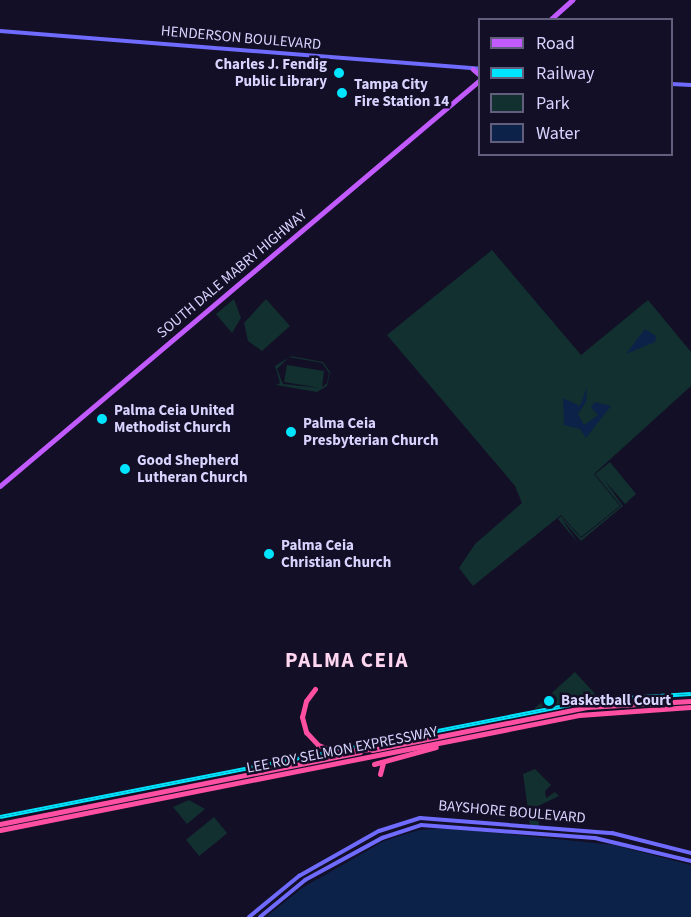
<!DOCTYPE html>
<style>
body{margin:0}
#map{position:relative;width:691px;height:917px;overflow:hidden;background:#130f26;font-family:"Source Sans 3",sans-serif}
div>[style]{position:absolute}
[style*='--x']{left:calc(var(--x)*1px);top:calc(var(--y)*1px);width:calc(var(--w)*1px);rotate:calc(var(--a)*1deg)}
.green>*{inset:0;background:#12302f;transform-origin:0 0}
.water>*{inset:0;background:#0c2248}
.secondary>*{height:4px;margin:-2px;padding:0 2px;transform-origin:2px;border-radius:2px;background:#6f6bff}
.primary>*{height:4.5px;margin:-2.25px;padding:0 2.25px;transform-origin:2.25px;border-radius:2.25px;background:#c25bff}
.highway>*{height:5px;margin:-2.5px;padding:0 2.5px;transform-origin:2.5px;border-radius:2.5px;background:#ff4fa3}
.rail>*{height:4px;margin-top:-2px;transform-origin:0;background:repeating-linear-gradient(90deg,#130f26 0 4.5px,#00e5ff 0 9px);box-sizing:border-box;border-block:2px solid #00e5ff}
.highway-bridge>*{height:5px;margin:-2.5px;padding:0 2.5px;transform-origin:2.5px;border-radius:2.5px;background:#ff4fa3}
.dots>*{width:16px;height:16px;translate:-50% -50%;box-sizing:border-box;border:3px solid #130f26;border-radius:50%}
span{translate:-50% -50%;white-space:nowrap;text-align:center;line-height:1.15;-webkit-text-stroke:5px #130f26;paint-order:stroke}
.street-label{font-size:15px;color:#d9d4ff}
.poi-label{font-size:15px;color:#d9d4ff;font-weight:700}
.right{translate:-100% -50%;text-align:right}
.left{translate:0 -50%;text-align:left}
.district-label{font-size:21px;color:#ffd6f0;font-weight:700;letter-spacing:1.5px}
.legend{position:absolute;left:478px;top:18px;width:195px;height:138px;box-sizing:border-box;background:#130f26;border:2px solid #625e7d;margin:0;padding:8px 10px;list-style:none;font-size:18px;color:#d9d4ff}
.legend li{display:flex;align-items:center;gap:12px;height:30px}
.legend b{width:30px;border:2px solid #625e7d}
</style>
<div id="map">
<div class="green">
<div style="clip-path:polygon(492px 250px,581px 355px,648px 300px,691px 352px,691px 386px,594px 474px,620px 506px,581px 537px,561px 515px,473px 586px,459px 568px,475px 544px,522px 503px,515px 486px,387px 335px)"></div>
<div style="clip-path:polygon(234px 299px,241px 318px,232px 333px,216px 314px)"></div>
<div style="clip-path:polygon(266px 299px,290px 326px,262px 351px,248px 341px,244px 323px)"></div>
<div style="clip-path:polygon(evenodd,291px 356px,323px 362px,330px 372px,327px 386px,317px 392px,276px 385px,280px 383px,275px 366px,291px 356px,289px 357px,322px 363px,329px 373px,327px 383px,322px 387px,324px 371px,287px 365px,284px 382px,321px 388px,283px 384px,277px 369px,289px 357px)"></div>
<div style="clip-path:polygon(610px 462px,636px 494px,625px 504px,605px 481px,623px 506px,581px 541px,561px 518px,578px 543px,558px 519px,561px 516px,581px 538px,621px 506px,595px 474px)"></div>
<div style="clip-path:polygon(575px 672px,598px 697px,534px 709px)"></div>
<div style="clip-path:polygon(535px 769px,551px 785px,545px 791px,546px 798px,555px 792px,559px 796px,538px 806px,539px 826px,530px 825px,523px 774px)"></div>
<div style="clip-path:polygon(189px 800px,205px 809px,187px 824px,173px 807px)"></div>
<div style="left:214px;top:817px;width:21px;height:36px;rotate:51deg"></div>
</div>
<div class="water">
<div style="clip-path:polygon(645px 329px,656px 336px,655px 342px,626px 354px)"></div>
<div style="clip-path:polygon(587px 387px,586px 402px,578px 414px,584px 425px,598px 415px,591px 407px,595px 402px,611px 406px,586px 438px,580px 429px,564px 425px,563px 398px,580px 406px)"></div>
<div style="clip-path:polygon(449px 828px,614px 845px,691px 865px,691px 917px,266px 917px,302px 888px,384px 841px,419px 830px)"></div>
</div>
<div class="secondary">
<div style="--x:0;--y:31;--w:482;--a:4.5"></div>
<div style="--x:672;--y:84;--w:19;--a:3"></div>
<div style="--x:249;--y:917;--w:65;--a:-39.4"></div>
<div style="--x:299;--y:876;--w:92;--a:-29.4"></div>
<div style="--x:379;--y:831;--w:43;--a:-17.6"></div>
<div style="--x:420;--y:818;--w:193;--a:4.5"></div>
<div style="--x:612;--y:833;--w:81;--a:14.2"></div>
<div style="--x:260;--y:917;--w:58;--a:-39.4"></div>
<div style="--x:305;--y:880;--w:88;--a:-28.6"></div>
<div style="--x:382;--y:838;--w:41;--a:-18.4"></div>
<div style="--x:421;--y:825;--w:174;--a:4.3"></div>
<div style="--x:595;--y:838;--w:99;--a:13.5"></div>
</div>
<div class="primary">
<div style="--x:550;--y:20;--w:30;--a:-42"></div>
<div style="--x:473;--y:69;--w:9;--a:41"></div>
<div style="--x:0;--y:486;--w:629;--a:-40.23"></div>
</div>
<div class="highway">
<div style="--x:315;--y:689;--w:15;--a:127"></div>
<div style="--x:306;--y:701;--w:16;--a:104"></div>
<div style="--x:302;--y:717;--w:16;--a:75"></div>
<div style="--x:306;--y:732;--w:18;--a:47"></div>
<div style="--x:372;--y:750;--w:219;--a:-11.3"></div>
<div style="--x:587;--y:707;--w:104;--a:-3.3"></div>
<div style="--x:374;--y:764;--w:64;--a:-15.3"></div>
<div style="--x:380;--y:774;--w:11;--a:-75"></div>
<div style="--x:0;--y:824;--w:367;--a:-11.3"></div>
<div style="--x:0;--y:830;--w:590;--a:-11.23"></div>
<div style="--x:579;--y:715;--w:112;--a:-4.1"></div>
</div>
<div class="rail">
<div style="--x:0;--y:817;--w:606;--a:-11.12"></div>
<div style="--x:595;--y:700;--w:96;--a:-3.6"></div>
</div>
<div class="highway-bridge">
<div style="--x:318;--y:745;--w:20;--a:20"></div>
<div style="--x:337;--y:752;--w:37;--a:-5"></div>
</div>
<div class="dots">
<div style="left:339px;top:73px;background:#00e5ff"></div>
<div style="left:342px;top:93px;background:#00e5ff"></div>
<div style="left:102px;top:419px;background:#00e5ff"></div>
<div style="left:291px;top:432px;background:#00e5ff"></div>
<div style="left:125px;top:469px;background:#00e5ff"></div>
<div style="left:269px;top:554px;background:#00e5ff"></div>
<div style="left:549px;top:701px;background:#00e5ff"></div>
</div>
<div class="street-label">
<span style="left:241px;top:38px;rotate:5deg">HENDERSON BOULEVARD</span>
<span style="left:232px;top:274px;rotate:-40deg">SOUTH DALE MABRY HIGHWAY</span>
<span style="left:342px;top:750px;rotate:-11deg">LEE ROY SELMON EXPRESSWAY</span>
<span style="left:512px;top:812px;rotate:5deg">BAYSHORE BOULEVARD</span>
</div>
<div class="poi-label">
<span class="right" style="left:327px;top:73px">Charles J. Fendig<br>Public Library</span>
<span class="left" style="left:354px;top:93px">Tampa City<br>Fire Station 14</span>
<span class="left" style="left:114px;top:419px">Palma Ceia United<br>Methodist Church</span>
<span class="left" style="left:303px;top:432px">Palma Ceia<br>Presbyterian Church</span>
<span class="left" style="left:137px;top:469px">Good Shepherd<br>Lutheran Church</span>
<span class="left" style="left:281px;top:554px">Palma Ceia<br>Christian Church</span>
<span class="left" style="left:561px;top:701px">Basketball Court</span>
</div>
<div class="district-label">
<span style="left:347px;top:660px">PALMA CEIA</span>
</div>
<ul class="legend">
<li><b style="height:8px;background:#c25bff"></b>Road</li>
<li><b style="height:8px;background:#00e5ff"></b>Railway</li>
<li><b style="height:16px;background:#12302f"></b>Park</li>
<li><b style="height:16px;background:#0c2248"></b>Water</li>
</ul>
</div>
